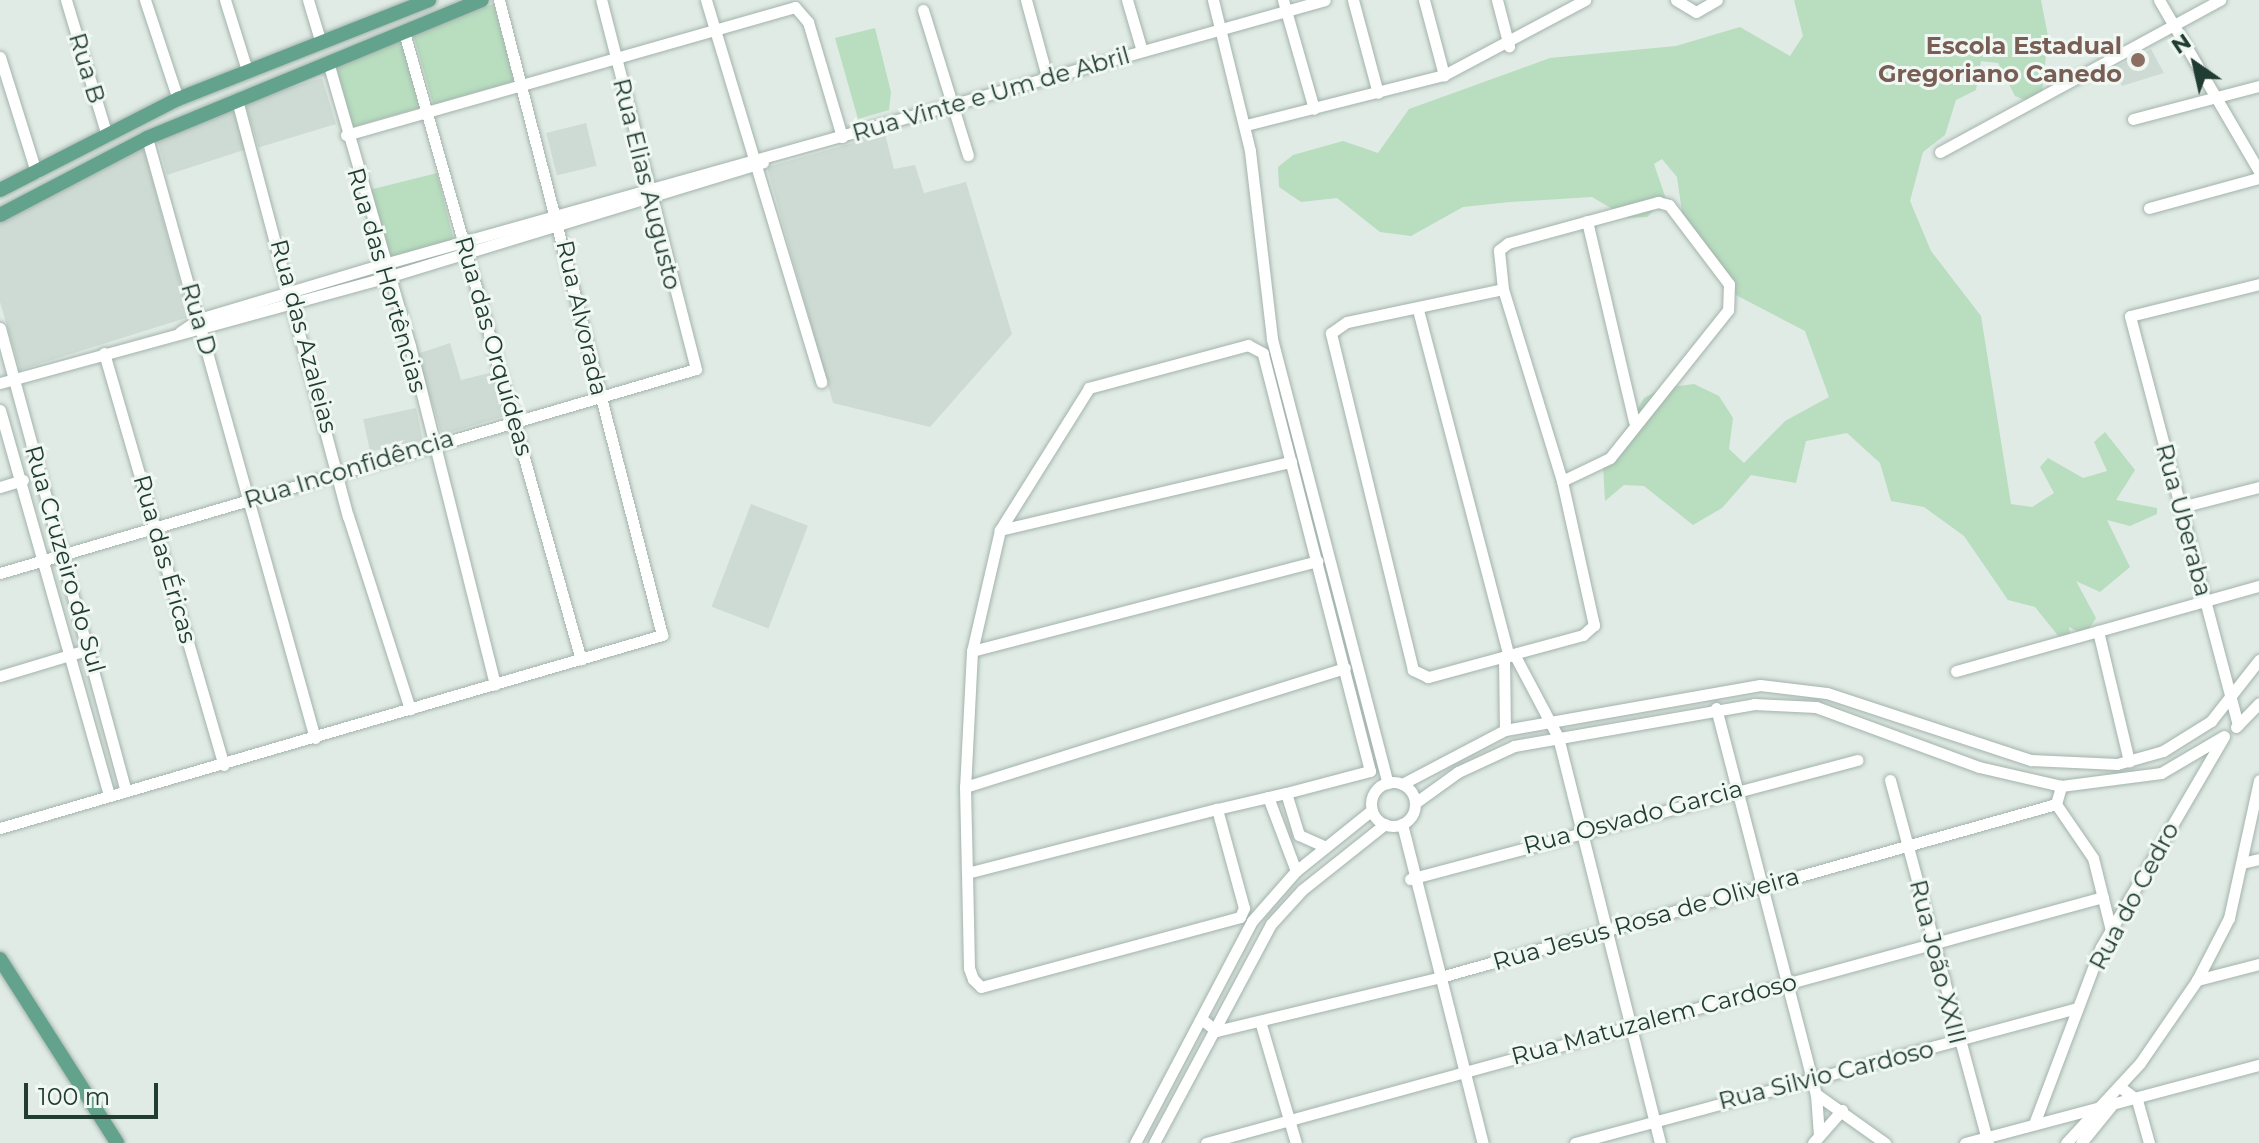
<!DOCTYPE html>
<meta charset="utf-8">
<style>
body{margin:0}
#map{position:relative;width:2259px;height:1143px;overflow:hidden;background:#e0ebe5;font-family:Montserrat,sans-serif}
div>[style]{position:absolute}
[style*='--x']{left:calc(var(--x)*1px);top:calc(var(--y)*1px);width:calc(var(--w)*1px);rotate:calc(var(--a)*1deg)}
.built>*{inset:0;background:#cedbd4;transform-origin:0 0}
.green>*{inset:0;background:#b8ddbf;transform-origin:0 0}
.roads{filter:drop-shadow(0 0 2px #a3b3ac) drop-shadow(0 0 2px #a3b3ac)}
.minor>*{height:11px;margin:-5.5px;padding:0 5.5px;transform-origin:5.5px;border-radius:5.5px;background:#fff}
.minor>.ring{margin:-5.5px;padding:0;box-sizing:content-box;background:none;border:11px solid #fff;border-radius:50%}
.major>*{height:14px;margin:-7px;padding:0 7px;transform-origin:7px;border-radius:7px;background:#63a28d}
.dots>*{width:22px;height:22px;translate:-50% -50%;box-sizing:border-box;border:4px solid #f1f8f4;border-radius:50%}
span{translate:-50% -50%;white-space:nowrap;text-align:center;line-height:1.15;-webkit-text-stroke:6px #f1f8f4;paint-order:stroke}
.education-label{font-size:24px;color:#785e54;font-weight:700}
.right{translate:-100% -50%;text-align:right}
.street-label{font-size:24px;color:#203c33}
.north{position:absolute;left:2155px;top:24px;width:80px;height:80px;-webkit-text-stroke:6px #f1f8f4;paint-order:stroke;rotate:326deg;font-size:22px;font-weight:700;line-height:32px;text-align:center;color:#203c33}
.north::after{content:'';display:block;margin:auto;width:28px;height:36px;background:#203c33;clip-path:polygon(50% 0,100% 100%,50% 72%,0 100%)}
.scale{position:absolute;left:24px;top:1083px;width:134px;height:36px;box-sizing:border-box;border:4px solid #203c33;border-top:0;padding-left:10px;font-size:24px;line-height:28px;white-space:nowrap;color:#203c33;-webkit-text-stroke:6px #f1f8f4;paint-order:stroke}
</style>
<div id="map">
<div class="built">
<div style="clip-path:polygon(2151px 49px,2164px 73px,2122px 86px,2112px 69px)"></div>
<div style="left:322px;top:78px;width:48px;height:81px;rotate:73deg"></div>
<div style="clip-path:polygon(234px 104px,247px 149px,167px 175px,156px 135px)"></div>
<div style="left:586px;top:123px;width:44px;height:41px;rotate:76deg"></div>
<div style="clip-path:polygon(885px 134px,894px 169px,915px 165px,924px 193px,966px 182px,1012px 334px,930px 427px,833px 403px,767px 167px)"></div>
<div style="clip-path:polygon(144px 148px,189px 317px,20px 370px,0 302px,0 223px)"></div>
<div style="clip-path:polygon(450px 343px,461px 380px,493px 372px,505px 416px,442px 435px,417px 354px)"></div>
<div style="left:416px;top:408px;width:33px;height:54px;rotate:78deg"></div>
<div style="left:751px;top:504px;width:61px;height:110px;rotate:21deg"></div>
</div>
<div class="green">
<div style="clip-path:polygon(1794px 0,2041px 0,2048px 36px,2042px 93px,2027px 101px,2015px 96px,1998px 63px,1981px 61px,1976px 90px,1956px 100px,1945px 135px,1923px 152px,1910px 201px,1931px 251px,1981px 316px,2011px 504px,2032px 507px,2054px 493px,2040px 467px,2048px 458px,2083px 478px,2107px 471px,2094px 442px,2105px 432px,2135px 470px,2116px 500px,2157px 508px,2157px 514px,2130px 526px,2107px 520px,2130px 567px,2100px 592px,2076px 581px,2096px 618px,2085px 635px,2069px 627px,2071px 639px,2060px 638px,2035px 607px,2008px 600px,1964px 536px,1924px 507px,1891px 501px,1880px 463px,1847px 433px,1806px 441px,1796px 483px,1751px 475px,1722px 508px,1693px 525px,1644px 486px,1624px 485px,1605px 501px,1603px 466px,1644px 398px,1663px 388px,1694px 384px,1719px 396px,1733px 418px,1729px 449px,1744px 463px,1785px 421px,1829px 397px,1805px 331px,1734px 294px,1683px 219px,1677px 177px,1662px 159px,1654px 164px,1666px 199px,1647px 217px,1628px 218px,1592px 197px,1510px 202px,1463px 207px,1411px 236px,1380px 232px,1337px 198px,1301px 202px,1279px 187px,1278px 167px,1293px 155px,1343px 141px,1378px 153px,1409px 109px,1550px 58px,1676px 46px,1740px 27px,1790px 56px,1803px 36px)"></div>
<div style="left:494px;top:4px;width:80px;height:86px;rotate:74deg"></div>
<div style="clip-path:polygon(875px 28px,891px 92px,889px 110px,858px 119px,835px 38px)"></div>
<div style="clip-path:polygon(402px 39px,423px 107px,349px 128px,334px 65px)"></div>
<div style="left:437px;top:173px;width:71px;height:69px;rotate:76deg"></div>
</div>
<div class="roads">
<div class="minor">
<div style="--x:66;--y:0;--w:142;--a:73.2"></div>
<div style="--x:145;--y:0;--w:104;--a:71.6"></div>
<div style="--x:225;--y:0;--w:73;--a:72.6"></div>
<div style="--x:308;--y:0;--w:45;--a:73.2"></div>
<div style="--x:706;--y:0;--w:399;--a:73.2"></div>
<div style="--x:1026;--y:0;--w:80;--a:74.7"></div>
<div style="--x:1127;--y:0;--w:53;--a:73.6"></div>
<div style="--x:1213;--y:0;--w:155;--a:76.2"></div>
<div style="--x:1250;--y:151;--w:189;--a:83.3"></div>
<div style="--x:1272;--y:339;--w:459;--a:75.4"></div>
<div style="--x:1283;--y:0;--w:113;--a:74.1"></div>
<div style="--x:1353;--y:0;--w:96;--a:75"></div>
<div style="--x:1424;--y:0;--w:78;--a:75.1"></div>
<div style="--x:1497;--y:0;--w:48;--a:75.4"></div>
<div style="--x:1676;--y:0;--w:23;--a:31"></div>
<div style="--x:1696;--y:12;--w:24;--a:-30"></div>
<div style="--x:2159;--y:0;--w:198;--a:59.7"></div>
<div style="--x:923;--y:10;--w:152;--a:72.8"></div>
<div style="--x:404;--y:32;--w:652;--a:74.26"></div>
<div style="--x:0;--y:57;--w:121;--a:72.6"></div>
<div style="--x:328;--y:62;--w:296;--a:73.9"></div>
<div style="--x:410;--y:346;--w:349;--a:75.9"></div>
<div style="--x:237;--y:100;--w:431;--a:75.1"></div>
<div style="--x:348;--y:516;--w:203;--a:72.2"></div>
<div style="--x:2133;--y:119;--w:130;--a:-14.7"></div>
<div style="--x:1246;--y:125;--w:204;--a:-14.2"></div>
<div style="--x:1444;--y:75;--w:160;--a:-28"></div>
<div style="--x:346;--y:135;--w:467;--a:-15.9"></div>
<div style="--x:795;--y:7;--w:20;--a:49"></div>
<div style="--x:808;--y:22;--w:120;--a:73.5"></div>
<div style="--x:147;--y:138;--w:623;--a:74.36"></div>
<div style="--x:1940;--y:152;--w:319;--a:-28.5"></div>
<div style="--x:2149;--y:208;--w:114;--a:-15.3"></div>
<div style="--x:1587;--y:221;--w:205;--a:76.8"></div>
<div style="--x:1503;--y:289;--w:201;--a:72.9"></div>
<div style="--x:1562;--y:481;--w:148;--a:77.5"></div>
<div style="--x:1594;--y:625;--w:15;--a:138"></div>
<div style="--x:1583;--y:635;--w:161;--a:164.8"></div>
<div style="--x:1428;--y:677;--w:17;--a:-155"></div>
<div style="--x:1413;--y:670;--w:347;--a:-103.7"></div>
<div style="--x:1331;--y:333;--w:19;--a:-35"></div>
<div style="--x:1347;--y:322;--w:159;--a:-11.9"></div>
<div style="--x:1503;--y:289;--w:39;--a:-96"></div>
<div style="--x:1499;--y:250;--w:11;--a:-38"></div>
<div style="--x:1508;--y:243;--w:156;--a:-15.3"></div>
<div style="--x:1658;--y:202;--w:11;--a:15"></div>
<div style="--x:1669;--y:205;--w:99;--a:52.8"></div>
<div style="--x:1729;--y:284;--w:26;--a:92"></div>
<div style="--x:1728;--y:310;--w:189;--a:128.6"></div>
<div style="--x:1610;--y:458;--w:53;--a:154.4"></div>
<div style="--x:1418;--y:310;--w:358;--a:75.3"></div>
<div style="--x:0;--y:328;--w:480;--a:74.8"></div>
<div style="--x:180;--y:332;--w:23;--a:-34"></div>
<div style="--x:199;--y:319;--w:193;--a:-16.6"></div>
<div style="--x:384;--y:264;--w:977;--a:-15.67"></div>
<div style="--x:104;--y:353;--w:429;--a:73.8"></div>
<div style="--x:0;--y:383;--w:402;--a:-15.3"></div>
<div style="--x:388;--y:277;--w:392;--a:-17"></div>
<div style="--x:0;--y:410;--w:401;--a:74.2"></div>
<div style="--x:0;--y:487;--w:24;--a:-17"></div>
<div style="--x:2181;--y:507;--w:81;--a:-14.4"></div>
<div style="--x:1000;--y:530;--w:299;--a:-13.2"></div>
<div style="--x:0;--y:573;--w:725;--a:-16.34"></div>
<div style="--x:696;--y:369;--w:381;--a:-104.4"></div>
<div style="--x:2098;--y:631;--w:134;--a:76.6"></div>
<div style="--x:972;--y:651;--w:357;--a:-14.6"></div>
<div style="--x:1514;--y:654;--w:94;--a:62.1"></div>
<div style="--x:1558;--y:737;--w:419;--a:75.9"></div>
<div style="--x:1504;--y:658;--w:72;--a:89.2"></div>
<div style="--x:1956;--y:671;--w:315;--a:-15.7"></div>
<div style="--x:0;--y:676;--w:97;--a:-16.8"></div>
<div style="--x:1716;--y:708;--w:399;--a:75.5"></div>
<div style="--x:1816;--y:1094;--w:42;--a:85.9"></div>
<div style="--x:2238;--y:725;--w:423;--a:-104.8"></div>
<div style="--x:2130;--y:316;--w:133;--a:-13.9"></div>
<div style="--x:2236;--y:727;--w:33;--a:-46"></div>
<div style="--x:1890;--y:780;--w:376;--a:74.9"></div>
<div class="ring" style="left:1371px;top:782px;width:33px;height:33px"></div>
<div style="--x:1402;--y:784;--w:116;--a:-27.7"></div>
<div style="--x:1505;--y:730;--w:259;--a:-10"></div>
<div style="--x:1760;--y:685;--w:67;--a:6.8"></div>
<div style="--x:1827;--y:693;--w:215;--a:18.2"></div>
<div style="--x:2031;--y:760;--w:86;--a:2.7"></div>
<div style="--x:2117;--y:764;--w:48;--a:-15.8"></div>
<div style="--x:2163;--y:751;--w:57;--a:-32"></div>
<div style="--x:2211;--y:721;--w:78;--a:-51.8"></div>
<div style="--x:965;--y:787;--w:398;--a:-17.4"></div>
<div style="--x:1286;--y:793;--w:44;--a:72.8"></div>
<div style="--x:1299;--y:835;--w:27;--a:24"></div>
<div style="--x:1268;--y:797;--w:79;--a:69.3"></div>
<div style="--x:1415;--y:803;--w:53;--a:-35.8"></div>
<div style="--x:1458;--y:772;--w:62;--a:-24.9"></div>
<div style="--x:1514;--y:746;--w:244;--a:-9.9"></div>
<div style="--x:1754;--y:704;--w:62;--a:2.8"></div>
<div style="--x:1816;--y:707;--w:174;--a:20.2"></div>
<div style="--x:1979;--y:767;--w:84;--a:13"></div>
<div style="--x:2061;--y:786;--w:101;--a:-7.4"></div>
<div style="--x:2161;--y:773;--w:73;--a:-30.4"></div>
<div style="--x:2056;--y:804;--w:65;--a:55.6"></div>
<div style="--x:2093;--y:858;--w:74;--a:76"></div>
<div style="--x:1402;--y:824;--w:329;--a:75.8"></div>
<div style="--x:0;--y:828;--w:690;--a:-16.25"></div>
<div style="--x:662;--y:635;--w:656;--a:-104.4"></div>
<div style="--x:2242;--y:863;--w:17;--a:-13"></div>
<div style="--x:967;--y:873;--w:258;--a:-14.4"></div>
<div style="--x:1217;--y:809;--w:71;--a:-13.1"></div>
<div style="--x:1286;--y:793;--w:87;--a:-14.7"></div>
<div style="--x:1370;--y:771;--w:431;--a:-104.4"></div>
<div style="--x:1263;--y:353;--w:17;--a:-152"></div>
<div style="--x:1248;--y:345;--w:165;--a:164.9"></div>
<div style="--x:1089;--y:388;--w:168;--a:122.1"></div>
<div style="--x:1000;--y:530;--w:124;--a:103"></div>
<div style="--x:972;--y:651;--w:136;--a:92.9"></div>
<div style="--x:965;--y:787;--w:86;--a:88.7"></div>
<div style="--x:967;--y:873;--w:95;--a:88.8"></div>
<div style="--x:969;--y:968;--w:12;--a:70"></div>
<div style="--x:973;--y:979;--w:11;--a:45"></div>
<div style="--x:981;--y:987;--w:268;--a:-15.1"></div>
<div style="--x:1240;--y:917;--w:10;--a:-66"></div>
<div style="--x:1244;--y:908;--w:103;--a:-105.3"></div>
<div style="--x:1410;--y:879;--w:463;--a:-14.9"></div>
<div style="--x:2197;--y:980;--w:64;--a:-14.5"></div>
<div style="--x:1203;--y:1020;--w:17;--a:40"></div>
<div style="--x:1216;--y:1031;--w:227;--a:-13.5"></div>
<div style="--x:1437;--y:978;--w:643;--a:-15.7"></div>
<div style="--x:2056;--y:804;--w:19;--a:-74"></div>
<div style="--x:1260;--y:1021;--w:127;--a:73.6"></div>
<div style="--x:2120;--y:1087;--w:21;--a:37"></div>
<div style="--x:2137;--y:1100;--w:45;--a:74.4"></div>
<div style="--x:1816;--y:1094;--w:85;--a:35.4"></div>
<div style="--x:2034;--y:1124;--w:189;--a:-69.3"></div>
<div style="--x:2101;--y:947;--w:242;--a:-59.7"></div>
<div style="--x:1135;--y:1143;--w:251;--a:-62.2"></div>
<div style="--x:1252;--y:921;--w:67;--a:-48.7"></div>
<div style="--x:1296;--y:871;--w:97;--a:-38.8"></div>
<div style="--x:1154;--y:1143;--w:248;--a:-61.9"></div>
<div style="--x:1271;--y:924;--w:46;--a:-47.6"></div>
<div style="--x:1302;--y:890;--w:106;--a:-38.5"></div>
<div style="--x:1206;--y:1143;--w:930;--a:-15.34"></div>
<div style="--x:1575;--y:1143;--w:520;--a:-15.05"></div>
<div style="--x:1813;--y:1143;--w:44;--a:-48.7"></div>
<div style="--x:1965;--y:1143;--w:304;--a:-14.9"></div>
<div style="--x:2066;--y:1143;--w:109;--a:-47.2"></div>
<div style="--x:2140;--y:1063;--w:101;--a:-55.5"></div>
<div style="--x:2197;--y:980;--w:70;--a:-62.7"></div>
<div style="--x:2229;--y:918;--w:141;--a:-77.7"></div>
<div style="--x:2081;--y:1143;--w:48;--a:-51"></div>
</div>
<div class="major">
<div style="--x:0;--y:190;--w:200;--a:-27.1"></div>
<div style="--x:178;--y:99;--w:270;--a:-21.5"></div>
<div style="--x:0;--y:215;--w:166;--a:-27.6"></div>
<div style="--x:147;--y:138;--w:362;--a:-22.4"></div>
<div style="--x:0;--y:959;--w:218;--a:57.5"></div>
</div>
</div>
<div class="dots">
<div style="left:2138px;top:60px;background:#8d6e63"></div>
</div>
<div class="education-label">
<span class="right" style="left:2122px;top:60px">Escola Estadual<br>Gregoriano Canedo</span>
</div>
<div class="street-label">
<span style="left:87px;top:68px;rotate:73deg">Rua B</span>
<span style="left:991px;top:94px;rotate:-16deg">Rua Vinte e Um de Abril</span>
<span style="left:647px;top:184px;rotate:76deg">Rua Elias Augusto</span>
<span style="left:387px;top:280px;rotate:74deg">Rua das Hortências</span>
<span style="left:582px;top:318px;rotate:77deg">Rua Alvorada</span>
<span style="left:199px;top:319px;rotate:74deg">Rua D</span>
<span style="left:304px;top:336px;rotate:75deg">Rua das Azaleias</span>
<span style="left:494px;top:346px;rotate:74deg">Rua das Orquídeas</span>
<span style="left:349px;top:469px;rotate:-17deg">Rua Inconfidência</span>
<span style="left:2184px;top:520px;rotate:75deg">Rua Uberaba</span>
<span style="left:65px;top:559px;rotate:74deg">Rua Cruzeiro do Sul</span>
<span style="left:165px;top:559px;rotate:74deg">Rua das Éricas</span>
<span style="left:1633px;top:817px;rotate:-15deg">Rua Osvado Garcia</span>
<span style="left:2134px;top:896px;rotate:-62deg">Rua do Cedro</span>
<span style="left:1646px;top:919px;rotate:-16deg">Rua Jesus Rosa de Oliveira</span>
<span style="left:1938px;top:962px;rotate:76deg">Rua João XXIII</span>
<span style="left:1654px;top:1019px;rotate:-15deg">Rua Matuzalem Cardoso</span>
<span style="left:1826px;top:1075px;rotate:-14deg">Rua Silvio Cardoso</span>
</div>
<div class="north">N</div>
<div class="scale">100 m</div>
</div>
